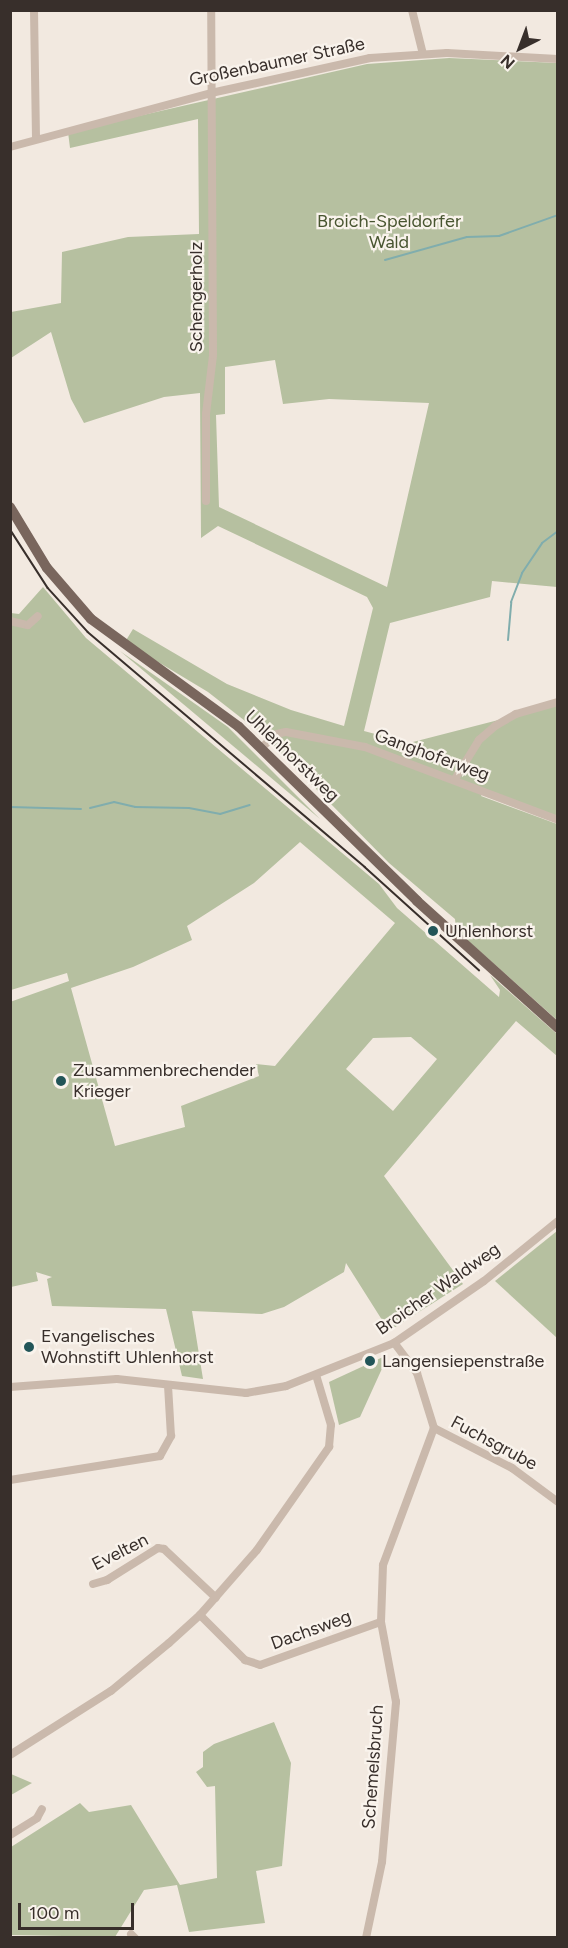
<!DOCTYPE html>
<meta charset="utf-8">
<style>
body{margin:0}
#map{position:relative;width:568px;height:1948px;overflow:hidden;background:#f2e9e0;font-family:Figtree,sans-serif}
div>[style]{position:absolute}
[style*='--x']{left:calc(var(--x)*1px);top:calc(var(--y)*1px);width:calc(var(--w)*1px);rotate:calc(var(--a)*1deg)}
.green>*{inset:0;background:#b6c0a0}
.stream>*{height:2px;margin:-1px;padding:0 1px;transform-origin:1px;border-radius:1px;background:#80adad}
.minor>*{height:8px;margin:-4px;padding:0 4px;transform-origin:4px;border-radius:4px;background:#cab9ac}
.major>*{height:10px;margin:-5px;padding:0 5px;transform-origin:5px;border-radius:5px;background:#79665d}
.tram>*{height:1.5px;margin:-0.75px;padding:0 0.75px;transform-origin:0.75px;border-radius:0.75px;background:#382f2b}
.dots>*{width:16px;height:16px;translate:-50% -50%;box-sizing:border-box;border:3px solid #f9f3ec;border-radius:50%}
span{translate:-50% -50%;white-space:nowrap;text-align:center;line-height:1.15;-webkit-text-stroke:4.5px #f9f3ec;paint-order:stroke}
.street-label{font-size:18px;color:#382f2b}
.park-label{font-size:18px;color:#485530}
.poi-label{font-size:18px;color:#382f2b}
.left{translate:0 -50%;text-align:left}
.frame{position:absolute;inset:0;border:12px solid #382f2b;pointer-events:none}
.north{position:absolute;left:490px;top:18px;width:60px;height:60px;-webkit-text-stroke:4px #f9f3ec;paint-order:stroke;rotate:222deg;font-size:16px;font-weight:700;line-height:24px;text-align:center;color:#382f2b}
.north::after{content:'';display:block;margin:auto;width:21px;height:27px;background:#382f2b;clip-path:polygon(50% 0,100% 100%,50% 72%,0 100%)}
.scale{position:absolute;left:18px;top:1903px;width:116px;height:27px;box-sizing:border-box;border:3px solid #382f2b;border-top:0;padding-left:8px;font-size:18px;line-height:21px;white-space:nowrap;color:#382f2b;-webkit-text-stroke:4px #f9f3ec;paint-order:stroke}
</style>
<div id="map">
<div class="green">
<div style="clip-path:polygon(evenodd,449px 58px,557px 63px,557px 587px,492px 581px,490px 597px,390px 623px,364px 731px,409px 743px,557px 705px,557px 816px,485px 789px,481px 796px,557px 824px,557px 1020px,456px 930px,455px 919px,389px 863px,263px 735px,208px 692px,125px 642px,133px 629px,227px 684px,291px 710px,344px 726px,373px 608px,367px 597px,218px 526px,201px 538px,200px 393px,164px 397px,84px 423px,71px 399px,51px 332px,11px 358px,11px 312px,61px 303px,62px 252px,128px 237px,199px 234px,198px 119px,70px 148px,68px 132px,367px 64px,449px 58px,275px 360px,283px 404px,329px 399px,429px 403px,387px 587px,219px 507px,216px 415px,225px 414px,225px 367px,275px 360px)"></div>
<div style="clip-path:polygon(evenodd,43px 587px,86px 638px,379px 884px,397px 908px,499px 997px,500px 990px,490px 975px,557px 1034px,557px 1056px,516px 1021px,384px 1176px,463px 1284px,389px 1331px,346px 1263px,344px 1272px,284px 1307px,262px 1314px,192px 1311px,203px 1379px,182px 1376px,166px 1309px,52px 1306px,47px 1279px,52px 1277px,36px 1272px,38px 1281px,11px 1287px,10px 1002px,69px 981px,67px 973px,11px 990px,11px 613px,19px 614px,43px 587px,300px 842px,395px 923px,275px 1066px,256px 1064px,259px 1076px,181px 1106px,185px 1127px,115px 1146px,71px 988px,133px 967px,192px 940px,187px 926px,254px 883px,300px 842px,43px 587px,411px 1037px,437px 1059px,393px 1111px,346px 1069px,373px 1038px,411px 1037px)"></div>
<div style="clip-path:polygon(120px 651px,228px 727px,320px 819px)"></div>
<div style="clip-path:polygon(557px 1231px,557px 1338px,495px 1281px)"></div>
<div style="clip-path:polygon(383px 1357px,385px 1362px,360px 1417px,339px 1425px,329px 1382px)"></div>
<div style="clip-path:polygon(274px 1722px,291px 1763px,282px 1866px,256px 1871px,265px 1923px,189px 1932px,177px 1885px,144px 1890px,115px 1937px,11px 1935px,11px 1847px,80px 1803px,89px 1812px,131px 1805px,180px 1885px,217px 1878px,215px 1786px,207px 1787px,196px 1772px,203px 1767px,203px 1752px,214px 1744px)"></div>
<div style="clip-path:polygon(10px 1774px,11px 1774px,32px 1783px,11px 1795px)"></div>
</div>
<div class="stream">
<div style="--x:385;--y:260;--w:85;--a:-15.7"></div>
<div style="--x:467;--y:237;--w:32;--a:-2"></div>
<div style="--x:499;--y:236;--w:63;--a:-19.6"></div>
<div style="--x:508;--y:640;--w:38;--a:-85"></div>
<div style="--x:511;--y:602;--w:31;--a:-69"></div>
<div style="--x:522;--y:573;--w:36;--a:-56"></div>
<div style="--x:542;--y:543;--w:20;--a:-37"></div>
<div style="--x:10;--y:807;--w:71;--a:1.6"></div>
<div style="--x:90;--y:808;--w:25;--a:-14"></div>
<div style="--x:114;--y:802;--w:22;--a:13"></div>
<div style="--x:135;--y:807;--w:54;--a:1.1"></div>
<div style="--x:189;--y:808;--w:32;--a:11"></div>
<div style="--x:220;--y:814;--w:31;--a:-17"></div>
</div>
<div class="minor">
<div style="--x:34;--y:10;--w:127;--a:89.1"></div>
<div style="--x:412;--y:10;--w:45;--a:76"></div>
<div style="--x:10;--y:147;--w:208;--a:-15"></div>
<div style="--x:211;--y:93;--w:163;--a:-12.4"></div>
<div style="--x:370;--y:58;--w:77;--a:-3.7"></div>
<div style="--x:447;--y:53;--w:111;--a:3.1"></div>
<div style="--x:206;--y:501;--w:87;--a:-90"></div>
<div style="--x:206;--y:414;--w:59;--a:-83.2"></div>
<div style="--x:213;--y:355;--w:345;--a:-90.3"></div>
<div style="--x:10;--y:621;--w:18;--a:13"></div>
<div style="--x:28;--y:625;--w:13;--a:-42"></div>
<div style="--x:261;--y:748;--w:21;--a:-41"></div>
<div style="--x:277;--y:734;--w:9;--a:-13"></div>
<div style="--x:286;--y:732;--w:80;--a:10.8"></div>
<div style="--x:365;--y:747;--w:206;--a:20.7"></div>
<div style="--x:455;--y:779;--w:46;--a:-58.4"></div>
<div style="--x:479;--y:740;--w:21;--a:-41"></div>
<div style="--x:495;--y:726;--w:24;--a:-30"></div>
<div style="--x:516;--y:714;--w:44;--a:-15.9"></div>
<div style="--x:10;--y:1387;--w:107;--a:-4.3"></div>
<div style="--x:117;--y:1379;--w:130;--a:6.2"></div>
<div style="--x:246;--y:1393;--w:41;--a:-9.9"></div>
<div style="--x:286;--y:1386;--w:116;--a:-21.7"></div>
<div style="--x:394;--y:1343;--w:109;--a:-34.6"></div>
<div style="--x:484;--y:1281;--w:95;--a:-39"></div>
<div style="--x:434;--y:1428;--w:88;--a:27.1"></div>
<div style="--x:512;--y:1468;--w:57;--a:36.5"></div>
<div style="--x:10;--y:1480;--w:152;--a:-9.1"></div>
<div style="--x:160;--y:1456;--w:23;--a:-61"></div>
<div style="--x:171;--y:1436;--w:51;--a:-93.4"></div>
<div style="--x:93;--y:1584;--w:15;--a:-16"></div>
<div style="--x:107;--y:1580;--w:60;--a:-32.1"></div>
<div style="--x:158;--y:1548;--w:6;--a:9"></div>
<div style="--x:164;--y:1549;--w:71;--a:43.3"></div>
<div style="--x:200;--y:1615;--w:64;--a:45"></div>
<div style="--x:245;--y:1660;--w:16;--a:18"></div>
<div style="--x:260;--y:1665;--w:128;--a:-19.6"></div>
<div style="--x:10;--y:1755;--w:120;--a:-32.4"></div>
<div style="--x:111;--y:1691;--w:75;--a:-39.6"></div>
<div style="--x:169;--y:1643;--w:42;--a:-42.1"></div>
<div style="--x:200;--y:1615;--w:86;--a:-48.8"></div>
<div style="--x:257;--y:1550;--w:126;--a:-55"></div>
<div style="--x:329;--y:1447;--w:22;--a:-85"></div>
<div style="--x:331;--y:1425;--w:52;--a:-106.7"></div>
<div style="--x:10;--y:1835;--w:32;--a:-32"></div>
<div style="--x:37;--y:1818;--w:10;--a:-61"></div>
<div style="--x:131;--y:1934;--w:6;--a:45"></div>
<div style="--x:366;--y:1938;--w:78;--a:-78.1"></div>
<div style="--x:382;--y:1862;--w:161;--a:-85"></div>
<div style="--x:396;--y:1702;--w:81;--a:-100.6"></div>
<div style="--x:381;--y:1622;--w:57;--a:-88"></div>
<div style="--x:383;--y:1565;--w:146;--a:-69.6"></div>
<div style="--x:434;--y:1428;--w:58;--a:-107.2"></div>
<div style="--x:417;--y:1373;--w:38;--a:-127"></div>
</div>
<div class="major">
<div style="--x:10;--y:507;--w:71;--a:58.8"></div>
<div style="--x:47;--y:568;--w:67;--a:49.2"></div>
<div style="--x:91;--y:619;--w:183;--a:36.1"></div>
<div style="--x:239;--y:727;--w:249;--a:44.3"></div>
<div style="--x:417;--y:901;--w:190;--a:42"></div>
</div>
<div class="tram">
<div style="--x:10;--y:529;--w:70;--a:57.2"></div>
<div style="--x:48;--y:588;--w:59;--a:47.7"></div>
<div style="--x:88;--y:632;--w:363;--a:40.3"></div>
<div style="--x:365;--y:867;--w:154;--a:42.1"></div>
</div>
<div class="dots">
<div style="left:433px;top:931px;background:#225558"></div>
<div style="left:61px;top:1081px;background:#225558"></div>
<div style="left:29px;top:1347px;background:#225558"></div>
<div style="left:370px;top:1361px;background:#225558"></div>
</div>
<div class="street-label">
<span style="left:277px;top:62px;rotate:-12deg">Großenbaumer Straße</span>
<span style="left:196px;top:297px;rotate:-90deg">Schengerholz</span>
<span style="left:432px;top:755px;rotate:20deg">Ganghoferweg</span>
<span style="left:292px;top:756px;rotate:44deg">Uhlenhorstweg</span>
<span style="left:438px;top:1289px;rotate:-35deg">Broicher Waldweg</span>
<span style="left:494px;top:1443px;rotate:28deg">Fuchsgrube</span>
<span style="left:120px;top:1552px;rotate:-27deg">Evelten</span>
<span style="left:311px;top:1630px;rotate:-20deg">Dachsweg</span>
<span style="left:373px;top:1767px;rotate:-86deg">Schemelsbruch</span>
</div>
<div class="park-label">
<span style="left:389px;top:232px">Broich-Speldorfer<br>Wald</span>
</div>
<div class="poi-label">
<span class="left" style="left:445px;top:931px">Uhlenhorst</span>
<span class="left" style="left:73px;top:1081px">Zusammenbrechender<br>Krieger</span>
<span class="left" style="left:41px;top:1347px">Evangelisches<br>Wohnstift Uhlenhorst</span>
<span class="left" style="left:382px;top:1361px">Langensiepenstraße</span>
</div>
<div class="frame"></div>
<div class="north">N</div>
<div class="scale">100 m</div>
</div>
